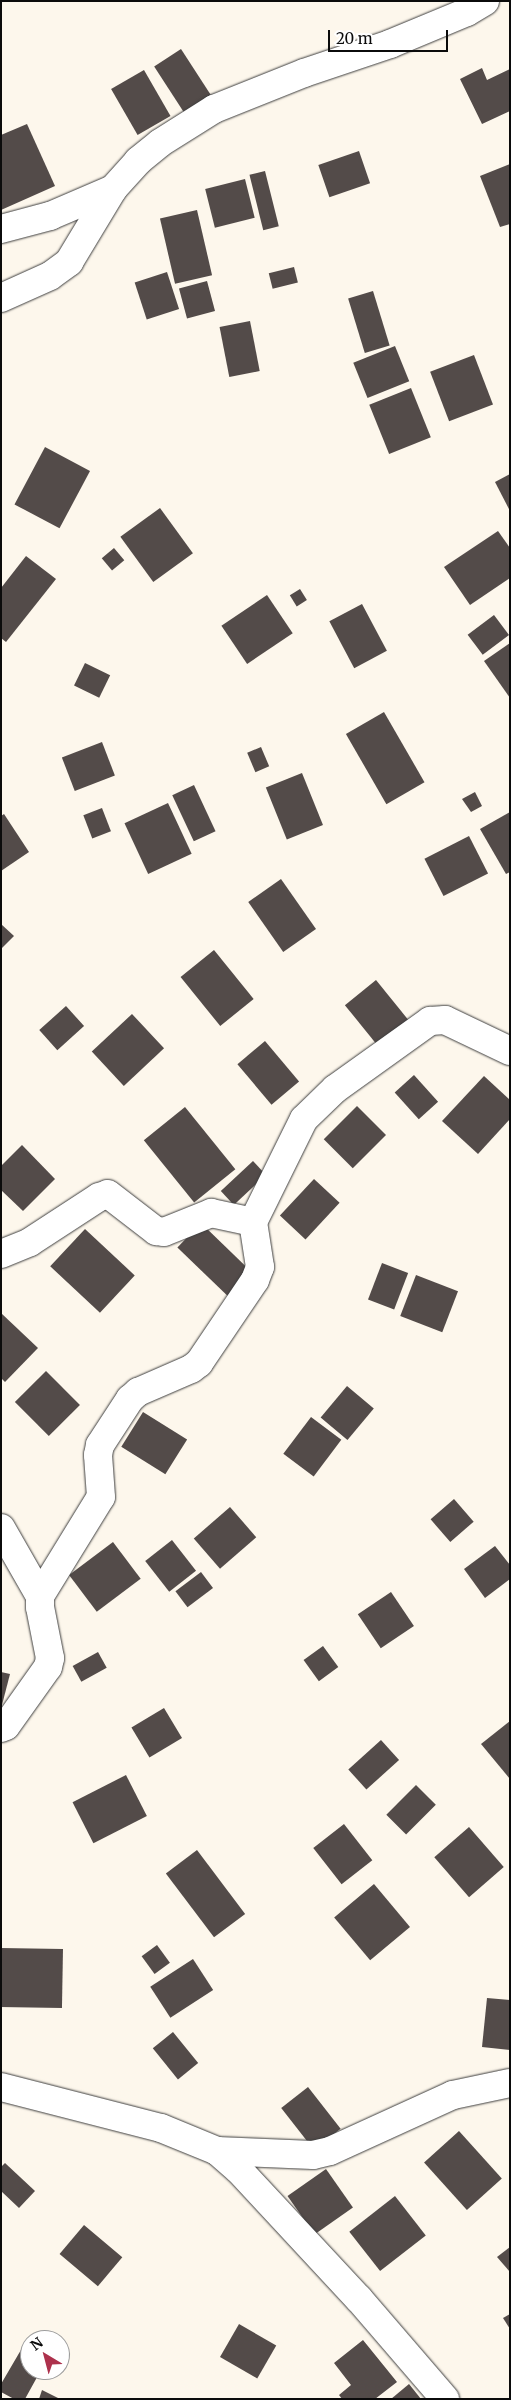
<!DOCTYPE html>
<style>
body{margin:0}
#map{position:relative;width:511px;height:2400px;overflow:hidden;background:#fdf7ec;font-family:Merriweather,serif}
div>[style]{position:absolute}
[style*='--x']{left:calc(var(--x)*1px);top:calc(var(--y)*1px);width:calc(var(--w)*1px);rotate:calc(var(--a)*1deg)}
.building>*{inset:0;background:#534b49;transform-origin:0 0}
.roads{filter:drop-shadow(0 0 1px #3e3e3e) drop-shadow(0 0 1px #3e3e3e)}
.minor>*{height:28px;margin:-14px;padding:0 14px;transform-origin:14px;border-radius:14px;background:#fff}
span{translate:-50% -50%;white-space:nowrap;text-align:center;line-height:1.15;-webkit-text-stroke:5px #fff;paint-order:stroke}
.frame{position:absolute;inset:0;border:2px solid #0b0b0b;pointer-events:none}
.north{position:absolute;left:20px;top:2330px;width:50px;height:50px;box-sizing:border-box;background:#fff;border:1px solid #9d9d9d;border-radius:50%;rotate:323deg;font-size:14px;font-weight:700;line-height:20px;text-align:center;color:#0b0b0b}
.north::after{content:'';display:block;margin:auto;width:18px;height:22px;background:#ad314c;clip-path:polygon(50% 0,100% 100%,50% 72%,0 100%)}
.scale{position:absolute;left:328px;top:30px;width:120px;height:22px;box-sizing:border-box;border:2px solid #0b0b0b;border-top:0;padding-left:6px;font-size:15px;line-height:18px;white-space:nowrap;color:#0b0b0b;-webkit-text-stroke:4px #fff;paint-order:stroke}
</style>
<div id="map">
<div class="building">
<div style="left:181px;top:49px;width:56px;height:32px;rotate:57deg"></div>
<div style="clip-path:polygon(482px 68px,487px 80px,510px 69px,510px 111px,482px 124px,460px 79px)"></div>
<div style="left:144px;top:70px;width:53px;height:38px;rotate:60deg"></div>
<div style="clip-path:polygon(27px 124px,55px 186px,1px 210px,1px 135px)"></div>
<div style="left:359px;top:151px;width:34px;height:43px;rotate:71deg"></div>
<div style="clip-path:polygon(510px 164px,510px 224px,500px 227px,480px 176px)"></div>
<div style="left:265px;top:171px;width:57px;height:16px;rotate:76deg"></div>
<div style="left:245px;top:179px;width:40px;height:41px;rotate:76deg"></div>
<div style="left:197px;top:210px;width:67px;height:38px;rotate:77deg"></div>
<div style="left:294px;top:267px;width:16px;height:26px;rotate:76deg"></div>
<div style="left:167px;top:272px;width:39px;height:34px;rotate:72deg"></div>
<div style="left:207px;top:281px;width:31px;height:29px;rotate:75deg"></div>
<div style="left:373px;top:291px;width:57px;height:26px;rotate:73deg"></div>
<div style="left:250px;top:321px;width:51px;height:31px;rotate:79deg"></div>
<div style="left:395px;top:346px;width:38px;height:45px;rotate:68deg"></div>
<div style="left:474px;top:355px;width:53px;height:47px;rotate:69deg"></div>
<div style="left:411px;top:388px;width:53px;height:45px;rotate:68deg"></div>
<div style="left:45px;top:447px;width:51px;height:65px;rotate:28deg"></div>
<div style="clip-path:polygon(510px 474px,510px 511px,495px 482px)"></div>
<div style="left:160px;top:508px;width:56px;height:49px;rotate:54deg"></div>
<div style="clip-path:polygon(498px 531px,510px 548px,510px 578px,470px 605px,444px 567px)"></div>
<div style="left:114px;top:548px;width:16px;height:16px;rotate:50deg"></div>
<div style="clip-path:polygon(26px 556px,56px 579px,6px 642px,1px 638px,1px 588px)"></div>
<div style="left:300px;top:589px;width:13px;height:12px;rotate:58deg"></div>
<div style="left:267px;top:595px;width:46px;height:55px;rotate:56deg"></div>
<div style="left:362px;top:604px;width:53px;height:37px;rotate:62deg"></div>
<div style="left:494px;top:615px;width:25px;height:33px;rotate:53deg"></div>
<div style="clip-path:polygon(510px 643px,510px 698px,484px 661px)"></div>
<div style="left:85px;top:663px;width:28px;height:25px;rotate:26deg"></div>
<div style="left:384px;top:712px;width:81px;height:44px;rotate:60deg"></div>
<div style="left:102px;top:742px;width:36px;height:43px;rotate:69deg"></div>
<div style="left:261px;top:747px;width:21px;height:15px;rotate:67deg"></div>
<div style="left:302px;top:773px;width:56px;height:39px;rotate:68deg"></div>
<div style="left:194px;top:785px;width:51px;height:24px;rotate:65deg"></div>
<div style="clip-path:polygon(475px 792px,482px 806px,471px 812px,462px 799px)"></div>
<div style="left:168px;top:803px;width:56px;height:48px;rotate:65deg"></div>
<div style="left:102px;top:808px;width:25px;height:20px;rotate:69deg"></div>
<div style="clip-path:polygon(510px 812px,510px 872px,506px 874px,480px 829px)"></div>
<div style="clip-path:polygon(4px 814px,29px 852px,1px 871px,1px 816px)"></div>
<div style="left:469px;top:836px;width:42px;height:50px;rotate:63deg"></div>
<div style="left:281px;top:879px;width:61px;height:40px;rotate:55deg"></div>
<div style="clip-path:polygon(1px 924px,14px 936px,1px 949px)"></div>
<div style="left:214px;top:950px;width:63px;height:43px;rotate:51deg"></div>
<div style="left:376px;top:980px;width:57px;height:40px;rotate:51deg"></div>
<div style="left:66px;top:1006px;width:27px;height:36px;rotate:48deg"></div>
<div style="left:132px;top:1014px;width:47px;height:55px;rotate:47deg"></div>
<div style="left:265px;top:1041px;width:53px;height:36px;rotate:50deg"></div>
<div style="left:414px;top:1075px;width:36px;height:26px;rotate:48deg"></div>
<div style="clip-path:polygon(484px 1076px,510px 1100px,510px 1119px,478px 1154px,442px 1121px)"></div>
<div style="left:357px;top:1106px;width:41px;height:47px;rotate:45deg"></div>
<div style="left:185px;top:1107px;width:80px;height:53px;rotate:51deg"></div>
<div style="clip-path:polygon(22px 1145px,55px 1179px,23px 1211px,1px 1190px,1px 1166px)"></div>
<div style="left:253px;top:1161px;width:19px;height:44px;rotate:47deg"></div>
<div style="left:314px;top:1179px;width:35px;height:50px;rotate:43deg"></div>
<div style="left:201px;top:1223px;width:70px;height:34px;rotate:44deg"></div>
<div style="left:85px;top:1229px;width:68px;height:51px;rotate:43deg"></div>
<div style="left:382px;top:1263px;width:28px;height:39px;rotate:21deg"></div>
<div style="left:416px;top:1275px;width:45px;height:44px;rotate:21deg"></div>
<div style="clip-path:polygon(1px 1313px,38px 1348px,5px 1382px,1px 1378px)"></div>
<div style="left:46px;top:1371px;width:48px;height:44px;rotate:45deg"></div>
<div style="left:347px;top:1386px;width:35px;height:41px;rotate:40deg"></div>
<div style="left:143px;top:1412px;width:52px;height:41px;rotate:32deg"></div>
<div style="left:311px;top:1417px;width:38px;height:46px;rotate:37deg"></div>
<div style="left:454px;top:1499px;width:30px;height:31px;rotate:49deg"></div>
<div style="left:230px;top:1507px;width:40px;height:48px;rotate:49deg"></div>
<div style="left:172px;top:1540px;width:39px;height:34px;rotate:52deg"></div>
<div style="left:113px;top:1542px;width:46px;height:55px;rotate:53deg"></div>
<div style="clip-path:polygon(495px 1546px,510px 1565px,510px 1579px,485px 1598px,464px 1569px)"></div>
<div style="left:201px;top:1572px;width:20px;height:32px;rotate:53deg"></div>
<div style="left:391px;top:1592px;width:41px;height:40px;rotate:56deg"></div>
<div style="left:323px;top:1646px;width:26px;height:24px;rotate:54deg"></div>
<div style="left:98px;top:1652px;width:18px;height:29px;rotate:61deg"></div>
<div style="clip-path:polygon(1px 1672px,10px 1674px,2px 1705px,1px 1705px)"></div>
<div style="left:164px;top:1708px;width:35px;height:38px;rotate:59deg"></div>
<div style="clip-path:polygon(510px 1721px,510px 1779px,481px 1744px)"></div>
<div style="left:381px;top:1740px;width:27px;height:44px;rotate:48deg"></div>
<div style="left:126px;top:1775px;width:46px;height:60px;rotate:63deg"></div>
<div style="left:416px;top:1785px;width:28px;height:42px;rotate:45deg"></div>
<div style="left:344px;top:1824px;width:46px;height:39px;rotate:52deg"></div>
<div style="left:469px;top:1827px;width:53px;height:46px;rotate:49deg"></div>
<div style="left:197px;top:1850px;width:80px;height:39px;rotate:53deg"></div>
<div style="left:374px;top:1884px;width:56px;height:52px;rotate:50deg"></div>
<div style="left:157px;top:1945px;width:22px;height:19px;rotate:54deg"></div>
<div style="left:1px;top:1948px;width:62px;height:59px;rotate:1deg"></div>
<div style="left:193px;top:1959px;width:37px;height:51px;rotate:57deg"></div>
<div style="clip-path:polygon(487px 1998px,510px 2000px,510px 2050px,482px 2047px)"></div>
<div style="left:173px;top:2032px;width:40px;height:26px;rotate:51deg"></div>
<div style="left:308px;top:2087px;width:53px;height:34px;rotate:52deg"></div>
<div style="left:459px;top:2131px;width:64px;height:47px;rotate:48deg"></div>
<div style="clip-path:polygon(5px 2163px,35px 2191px,19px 2208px,1px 2191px,1px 2167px)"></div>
<div style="left:326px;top:2169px;width:47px;height:47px;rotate:55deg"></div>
<div style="left:395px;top:2196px;width:50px;height:58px;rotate:52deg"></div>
<div style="left:84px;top:2225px;width:50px;height:38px;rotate:40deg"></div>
<div style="clip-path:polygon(510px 2247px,510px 2272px,497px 2257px)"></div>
<div style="clip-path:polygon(510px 2314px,510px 2329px,503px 2318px)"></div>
<div style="left:239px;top:2324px;width:43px;height:38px;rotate:30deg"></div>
<div style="clip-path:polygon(363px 2340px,397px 2382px,375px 2399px,342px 2399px,339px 2395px,351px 2385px,334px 2363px)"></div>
<div style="clip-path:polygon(25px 2343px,30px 2346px,30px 2370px,41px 2370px,25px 2399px,14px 2399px,1px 2392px,1px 2384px)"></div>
<div style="clip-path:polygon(409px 2384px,421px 2399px,391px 2399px)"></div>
<div style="clip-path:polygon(42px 2390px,60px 2399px,39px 2399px)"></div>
</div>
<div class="roads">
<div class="minor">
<div style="--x:1;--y:229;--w:51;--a:-14.9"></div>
<div style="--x:50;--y:216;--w:69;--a:-23.2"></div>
<div style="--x:1;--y:298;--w:54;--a:-24.2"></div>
<div style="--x:50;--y:276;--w:24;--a:-36"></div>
<div style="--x:69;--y:262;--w:85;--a:-58.9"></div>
<div style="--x:113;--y:189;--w:38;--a:-48"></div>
<div style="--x:138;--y:161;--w:28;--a:-39"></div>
<div style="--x:160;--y:143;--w:64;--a:-32.2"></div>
<div style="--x:214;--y:109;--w:97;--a:-21.8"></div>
<div style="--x:304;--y:73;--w:91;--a:-18.6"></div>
<div style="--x:390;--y:44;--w:83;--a:-22.6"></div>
<div style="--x:467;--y:12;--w:21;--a:-31"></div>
<div style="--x:1;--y:1254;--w:31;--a:-22"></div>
<div style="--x:30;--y:1242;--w:82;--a:-33.1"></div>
<div style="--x:99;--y:1197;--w:9;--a:-18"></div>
<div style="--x:108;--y:1194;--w:61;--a:37.6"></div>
<div style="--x:156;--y:1231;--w:8;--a:7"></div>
<div style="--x:164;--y:1232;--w:51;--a:-22"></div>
<div style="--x:211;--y:1213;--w:43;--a:12.1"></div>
<div style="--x:1;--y:1528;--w:78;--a:60.2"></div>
<div style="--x:1;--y:1728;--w:5;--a:-22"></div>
<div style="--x:6;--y:1726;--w:72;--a:-54.6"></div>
<div style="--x:48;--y:1667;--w:9;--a:-77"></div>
<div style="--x:50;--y:1658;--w:52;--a:-101.1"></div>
<div style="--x:40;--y:1607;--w:11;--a:-90"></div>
<div style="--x:40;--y:1596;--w:116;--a:-58.4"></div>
<div style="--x:101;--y:1497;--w:42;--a:-94.1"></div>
<div style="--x:98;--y:1455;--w:10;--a:-79"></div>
<div style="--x:100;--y:1445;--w:55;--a:-56.9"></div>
<div style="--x:130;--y:1399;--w:11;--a:-41"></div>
<div style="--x:138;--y:1392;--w:58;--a:-23.5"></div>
<div style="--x:191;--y:1369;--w:10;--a:-37"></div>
<div style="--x:199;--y:1363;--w:100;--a:-56"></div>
<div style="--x:255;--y:1280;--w:14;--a:-69"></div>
<div style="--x:260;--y:1267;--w:46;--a:-98.8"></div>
<div style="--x:253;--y:1222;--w:115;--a:-63.7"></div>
<div style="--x:304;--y:1119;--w:43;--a:-44.1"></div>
<div style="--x:335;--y:1089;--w:117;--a:-35.6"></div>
<div style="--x:430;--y:1021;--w:15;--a:-4"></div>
<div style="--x:445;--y:1020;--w:72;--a:25.5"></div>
<div style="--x:1;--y:2087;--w:165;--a:14.4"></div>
<div style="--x:161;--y:2128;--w:61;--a:22.3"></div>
<div style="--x:217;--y:2151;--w:28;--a:41"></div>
<div style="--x:238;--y:2169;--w:178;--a:47.1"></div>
<div style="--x:359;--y:2299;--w:132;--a:49.3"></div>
<div style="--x:217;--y:2151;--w:96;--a:2.4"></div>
<div style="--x:313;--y:2155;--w:17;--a:-13"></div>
<div style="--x:330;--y:2151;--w:135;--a:-24.5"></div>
<div style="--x:453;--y:2095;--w:58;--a:-11.9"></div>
</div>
</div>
<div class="frame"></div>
<div class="north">N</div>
<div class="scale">20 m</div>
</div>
